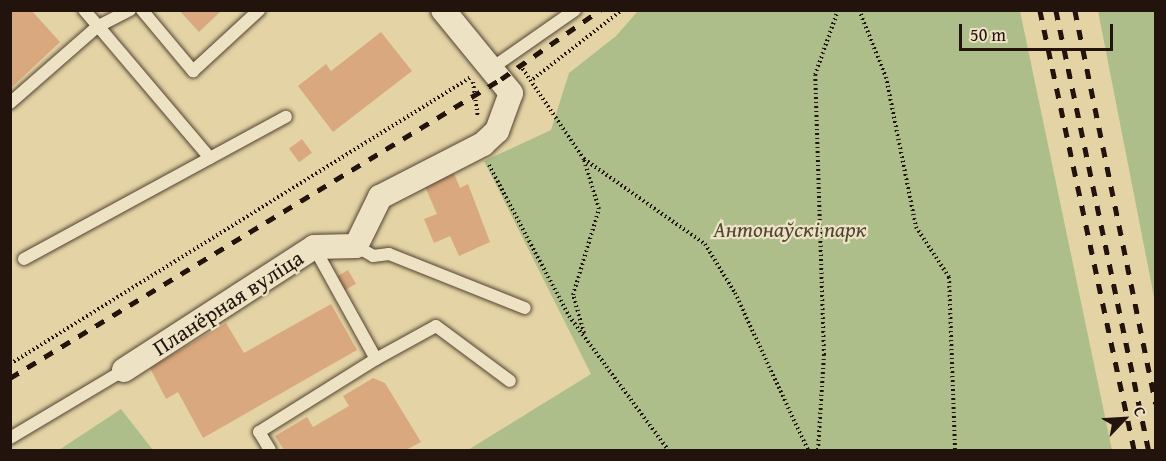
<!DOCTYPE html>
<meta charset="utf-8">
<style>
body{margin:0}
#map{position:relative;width:1166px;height:461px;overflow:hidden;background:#e4d4a5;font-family:"Gentium Book Plus",serif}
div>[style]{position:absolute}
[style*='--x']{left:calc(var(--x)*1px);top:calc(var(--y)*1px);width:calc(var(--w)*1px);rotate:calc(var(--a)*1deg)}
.green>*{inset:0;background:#aebe8b}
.building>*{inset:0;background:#daa87e;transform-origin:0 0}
.path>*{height:4px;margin-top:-2px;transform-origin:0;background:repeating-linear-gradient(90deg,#23130d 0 1.5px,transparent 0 4.5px)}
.roads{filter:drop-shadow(0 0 2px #534333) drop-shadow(0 0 2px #534333)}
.service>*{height:12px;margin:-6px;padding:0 6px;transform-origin:6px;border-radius:6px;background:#ede3c4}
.minor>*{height:24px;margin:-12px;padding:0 12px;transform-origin:12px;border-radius:12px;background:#ede3c4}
.rail>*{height:4.5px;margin-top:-2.25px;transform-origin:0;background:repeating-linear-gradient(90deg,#23130d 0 10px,transparent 0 20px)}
span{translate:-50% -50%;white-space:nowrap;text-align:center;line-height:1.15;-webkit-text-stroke:4.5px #ede3c4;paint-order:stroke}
.park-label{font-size:22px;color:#4d4633;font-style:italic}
.street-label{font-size:22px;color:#23130d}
.frame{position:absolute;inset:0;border:12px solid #23130d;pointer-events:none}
.north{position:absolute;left:1094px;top:389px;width:60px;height:60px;-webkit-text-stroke:4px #ede3c4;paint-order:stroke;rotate:65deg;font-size:16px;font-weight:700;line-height:24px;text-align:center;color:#23130d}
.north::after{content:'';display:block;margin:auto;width:21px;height:27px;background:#23130d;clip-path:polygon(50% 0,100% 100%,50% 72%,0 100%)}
.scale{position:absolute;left:959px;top:24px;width:154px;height:27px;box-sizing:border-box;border:3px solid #23130d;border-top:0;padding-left:8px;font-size:18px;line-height:21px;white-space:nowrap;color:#23130d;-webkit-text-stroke:4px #ede3c4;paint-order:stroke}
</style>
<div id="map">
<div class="green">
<div style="clip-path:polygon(638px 11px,1020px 11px,1112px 450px,468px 450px,591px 374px,484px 161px,551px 130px,569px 73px,616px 36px)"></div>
<div style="clip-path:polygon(1098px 11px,1155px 11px,1155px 302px)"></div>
<div style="clip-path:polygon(121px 409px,153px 450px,59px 450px)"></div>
</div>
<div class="building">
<div style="clip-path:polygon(10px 10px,31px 10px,60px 42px,10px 89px)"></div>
<div style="clip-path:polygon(179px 10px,222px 10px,199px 32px)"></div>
<div style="clip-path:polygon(381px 32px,412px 71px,333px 132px,298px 86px,326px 64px,331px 71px)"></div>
<div style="left:302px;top:139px;width:17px;height:16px;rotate:54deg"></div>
<div style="clip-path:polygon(452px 169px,460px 188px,468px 184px,490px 242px,459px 256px,450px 236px,434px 243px,424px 219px,437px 214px,423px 182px)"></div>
<div style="left:348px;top:270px;width:16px;height:14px;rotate:60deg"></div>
<div style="clip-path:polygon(331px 304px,357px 350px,203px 438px,178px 392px,166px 399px,150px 368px,226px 323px,244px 353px)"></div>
<div style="clip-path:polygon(373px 378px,385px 383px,421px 442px,406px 450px,284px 450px,275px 436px,307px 417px,313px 427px,349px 406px,343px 396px)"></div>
</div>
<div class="path">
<div style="--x:859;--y:10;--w:72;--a:68.1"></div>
<div style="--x:886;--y:77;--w:153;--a:78.7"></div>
<div style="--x:916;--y:227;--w:60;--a:56.6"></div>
<div style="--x:949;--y:277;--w:173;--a:88"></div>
<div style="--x:520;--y:65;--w:114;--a:55.8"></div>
<div style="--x:584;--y:159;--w:148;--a:35.1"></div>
<div style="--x:705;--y:244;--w:57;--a:58.5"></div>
<div style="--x:735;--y:293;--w:173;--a:65.1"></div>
<div style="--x:533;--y:79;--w:113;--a:-37.8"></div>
<div style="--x:473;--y:82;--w:34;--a:82"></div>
<div style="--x:489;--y:165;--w:171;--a:62.1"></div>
<div style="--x:569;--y:316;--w:167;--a:53.5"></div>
<div style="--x:584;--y:333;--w:40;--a:-106"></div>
<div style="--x:573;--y:295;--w:90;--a:-73.2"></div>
<div style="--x:599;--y:209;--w:51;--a:-107"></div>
<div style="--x:10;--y:364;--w:543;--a:-31.9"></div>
<div style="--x:818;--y:450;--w:95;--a:-86.4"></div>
<div style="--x:824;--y:355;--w:280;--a:-91.8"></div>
<div style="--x:815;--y:75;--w:69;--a:-70.5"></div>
</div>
<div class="roads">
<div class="service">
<div style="--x:130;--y:10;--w:36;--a:153"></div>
<div style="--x:98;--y:26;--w:173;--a:49.7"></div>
<div style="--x:142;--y:10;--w:80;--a:50.1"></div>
<div style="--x:193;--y:71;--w:90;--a:-42.7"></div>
<div style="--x:492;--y:68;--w:101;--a:-34.9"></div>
<div style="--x:10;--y:103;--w:117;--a:-41.2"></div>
<div style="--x:98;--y:26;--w:21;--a:-131"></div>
<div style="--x:356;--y:246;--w:20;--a:30"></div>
<div style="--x:373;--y:256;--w:16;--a:-7"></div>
<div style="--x:389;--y:254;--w:146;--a:21.7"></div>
<div style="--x:24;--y:259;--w:298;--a:-28.5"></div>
<div style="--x:376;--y:359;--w:68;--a:-28.8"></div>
<div style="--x:436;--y:326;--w:92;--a:36.6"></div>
<div style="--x:10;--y:438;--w:133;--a:-30.8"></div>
<div style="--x:270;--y:450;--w:21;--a:-121"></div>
<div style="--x:259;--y:432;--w:138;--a:-32"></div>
<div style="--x:376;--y:359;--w:128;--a:-119"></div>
</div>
<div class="minor">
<div style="--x:124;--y:370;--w:226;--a:-32.9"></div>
<div style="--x:314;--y:247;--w:42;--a:-1.4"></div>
<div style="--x:356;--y:246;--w:55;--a:-63.9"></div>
<div style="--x:380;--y:197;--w:116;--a:-27.2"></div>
<div style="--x:483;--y:144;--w:19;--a:-43"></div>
<div style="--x:497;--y:131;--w:40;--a:-69.8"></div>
<div style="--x:511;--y:93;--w:107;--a:-129.3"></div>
</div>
</div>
<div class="rail">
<div style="--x:1040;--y:10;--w:450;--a:77.9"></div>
<div style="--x:1056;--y:10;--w:450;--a:78.1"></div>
<div style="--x:1075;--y:10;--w:402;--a:78.4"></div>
<div style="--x:10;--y:378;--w:575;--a:-31.34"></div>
<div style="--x:501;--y:79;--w:121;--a:-34.9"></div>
</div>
<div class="park-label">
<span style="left:790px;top:230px">Антонаўскі парк</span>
</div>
<div class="street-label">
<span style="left:228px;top:303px;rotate:-33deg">Планёрная вуліца</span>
</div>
<div class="frame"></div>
<div class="north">С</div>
<div class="scale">50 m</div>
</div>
